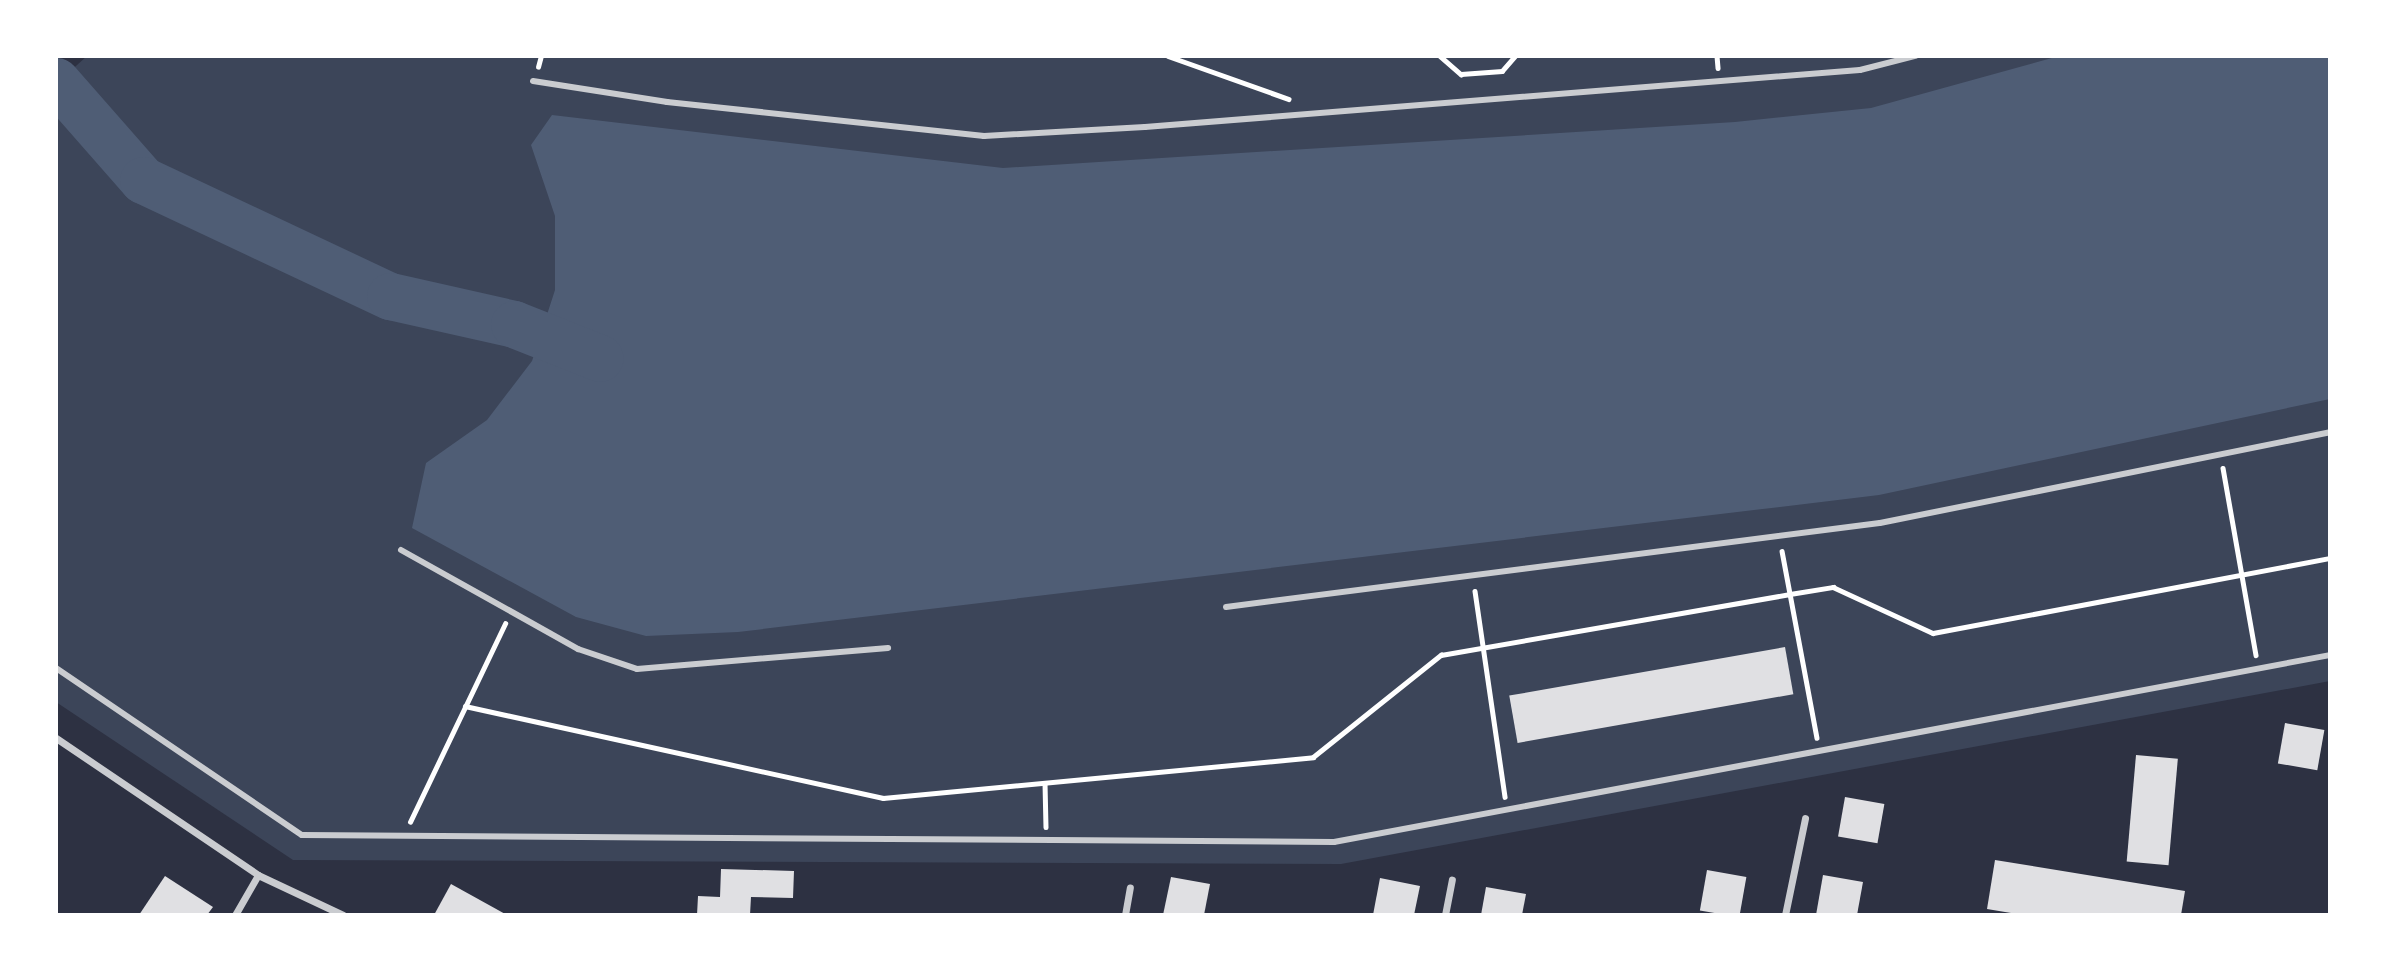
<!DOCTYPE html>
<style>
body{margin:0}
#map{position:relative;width:2386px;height:971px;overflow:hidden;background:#2d3142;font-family:"Work Sans",sans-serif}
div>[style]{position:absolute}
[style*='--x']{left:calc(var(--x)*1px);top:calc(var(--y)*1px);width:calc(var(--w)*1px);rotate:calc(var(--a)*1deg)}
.green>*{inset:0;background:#3c4559}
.water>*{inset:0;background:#4f5d75}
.river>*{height:47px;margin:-23.5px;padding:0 23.5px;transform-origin:23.5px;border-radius:23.5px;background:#4f5d75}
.building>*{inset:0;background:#e0e0e3;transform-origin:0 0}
.path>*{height:4.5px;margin:-2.25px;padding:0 2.25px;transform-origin:2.25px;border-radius:2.25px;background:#fff}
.pedestrian>*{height:6px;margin:-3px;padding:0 3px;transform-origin:3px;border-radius:3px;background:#caccd0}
.minor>*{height:7px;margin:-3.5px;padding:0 3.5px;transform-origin:3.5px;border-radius:3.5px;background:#caccd0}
span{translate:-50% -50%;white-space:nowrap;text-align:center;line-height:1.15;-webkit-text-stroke:5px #fff;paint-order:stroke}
.frame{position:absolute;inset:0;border:58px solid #fff;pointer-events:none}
</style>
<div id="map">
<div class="green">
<div style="clip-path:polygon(87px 56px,2330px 56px,2330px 681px,1341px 864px,293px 860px,56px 702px,56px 84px)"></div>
</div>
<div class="water">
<div style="clip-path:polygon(2059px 56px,2330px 56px,2330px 399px,1879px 495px,738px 632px,646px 636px,576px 617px,412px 528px,426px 463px,487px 420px,532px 361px,555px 290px,555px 216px,531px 145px,552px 115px,1003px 168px,1735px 122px,1871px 108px)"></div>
</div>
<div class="river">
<div style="--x:56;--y:81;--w:132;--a:48.7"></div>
<div style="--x:143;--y:180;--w:273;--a:25.2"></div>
<div style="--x:390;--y:296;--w:127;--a:12.7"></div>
<div style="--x:514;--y:324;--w:92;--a:21.6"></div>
</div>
<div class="building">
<div style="left:1785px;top:647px;width:48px;height:280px;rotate:80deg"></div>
<div style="left:2285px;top:723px;width:40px;height:41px;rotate:10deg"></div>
<div style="left:2136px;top:755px;width:42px;height:107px;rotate:5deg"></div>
<div style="left:1845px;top:797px;width:40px;height:40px;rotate:10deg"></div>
<div style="clip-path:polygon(1995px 860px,2185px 891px,2181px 915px,2023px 915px,1987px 909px)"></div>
<div style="clip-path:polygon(721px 869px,794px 871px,793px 898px,751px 897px,750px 915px,697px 915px,698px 896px,720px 897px)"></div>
<div style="left:1707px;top:870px;width:40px;height:41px;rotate:10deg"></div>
<div style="clip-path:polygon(1823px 875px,1863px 882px,1857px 915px,1816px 915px)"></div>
<div style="clip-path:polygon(165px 876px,213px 907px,207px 915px,139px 915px)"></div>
<div style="clip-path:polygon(1171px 877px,1210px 884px,1204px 915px,1163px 915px)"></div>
<div style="clip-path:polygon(1380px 878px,1420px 886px,1414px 915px,1373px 915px)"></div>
<div style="clip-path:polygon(451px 884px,507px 915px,434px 915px)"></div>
<div style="clip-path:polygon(1486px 887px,1526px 894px,1522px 915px,1481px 915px)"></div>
</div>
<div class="path">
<div style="--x:1168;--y:56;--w:128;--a:19.6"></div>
<div style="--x:1440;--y:56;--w:28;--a:41"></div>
<div style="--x:1461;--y:74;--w:41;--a:-4.2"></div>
<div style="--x:1502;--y:71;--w:20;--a:-49"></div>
<div style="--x:1717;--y:56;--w:12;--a:85"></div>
<div style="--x:538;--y:67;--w:11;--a:-75"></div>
<div style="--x:2223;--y:468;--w:190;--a:80"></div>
<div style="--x:1782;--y:551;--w:190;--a:79.4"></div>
<div style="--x:1475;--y:591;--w:208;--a:81.7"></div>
<div style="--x:465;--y:706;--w:428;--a:12.4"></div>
<div style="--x:883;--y:798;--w:432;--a:-5.4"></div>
<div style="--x:1313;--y:757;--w:164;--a:-38.6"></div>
<div style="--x:1441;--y:655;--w:354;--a:-9.9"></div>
<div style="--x:1790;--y:594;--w:44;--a:-9.2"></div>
<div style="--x:1833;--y:587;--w:110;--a:24.7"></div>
<div style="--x:1933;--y:633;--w:404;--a:-10.7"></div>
<div style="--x:1045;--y:783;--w:44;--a:88.7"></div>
<div style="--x:410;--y:822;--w:220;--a:-64.4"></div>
</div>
<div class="pedestrian">
<div style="--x:533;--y:81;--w:136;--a:8.9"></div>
<div style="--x:667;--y:102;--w:319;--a:6.1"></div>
<div style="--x:984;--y:136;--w:161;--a:-3.2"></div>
<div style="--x:1145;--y:127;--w:717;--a:-4.56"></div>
<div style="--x:1860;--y:70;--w:57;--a:-14.3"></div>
<div style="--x:401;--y:550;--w:203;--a:29.2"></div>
<div style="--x:578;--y:649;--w:62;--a:18.7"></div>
<div style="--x:637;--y:669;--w:252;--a:-4.8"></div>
<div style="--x:1226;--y:607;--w:659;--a:-7.32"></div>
<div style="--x:1880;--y:523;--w:459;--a:-11.4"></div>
<div style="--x:56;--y:668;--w:297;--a:34.2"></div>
<div style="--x:302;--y:835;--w:1032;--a:0.39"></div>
<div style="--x:1334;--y:842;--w:1013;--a:-10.63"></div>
</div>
<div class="minor">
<div style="--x:56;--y:738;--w:244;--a:34.1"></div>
<div style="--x:258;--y:875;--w:94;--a:25.2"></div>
<div style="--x:235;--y:915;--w:46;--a:-60.1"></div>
<div style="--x:1125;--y:915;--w:28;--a:-80"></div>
<div style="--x:1445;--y:915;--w:36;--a:-79"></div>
<div style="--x:1785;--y:915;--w:99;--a:-78.3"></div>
</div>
<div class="frame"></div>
</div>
